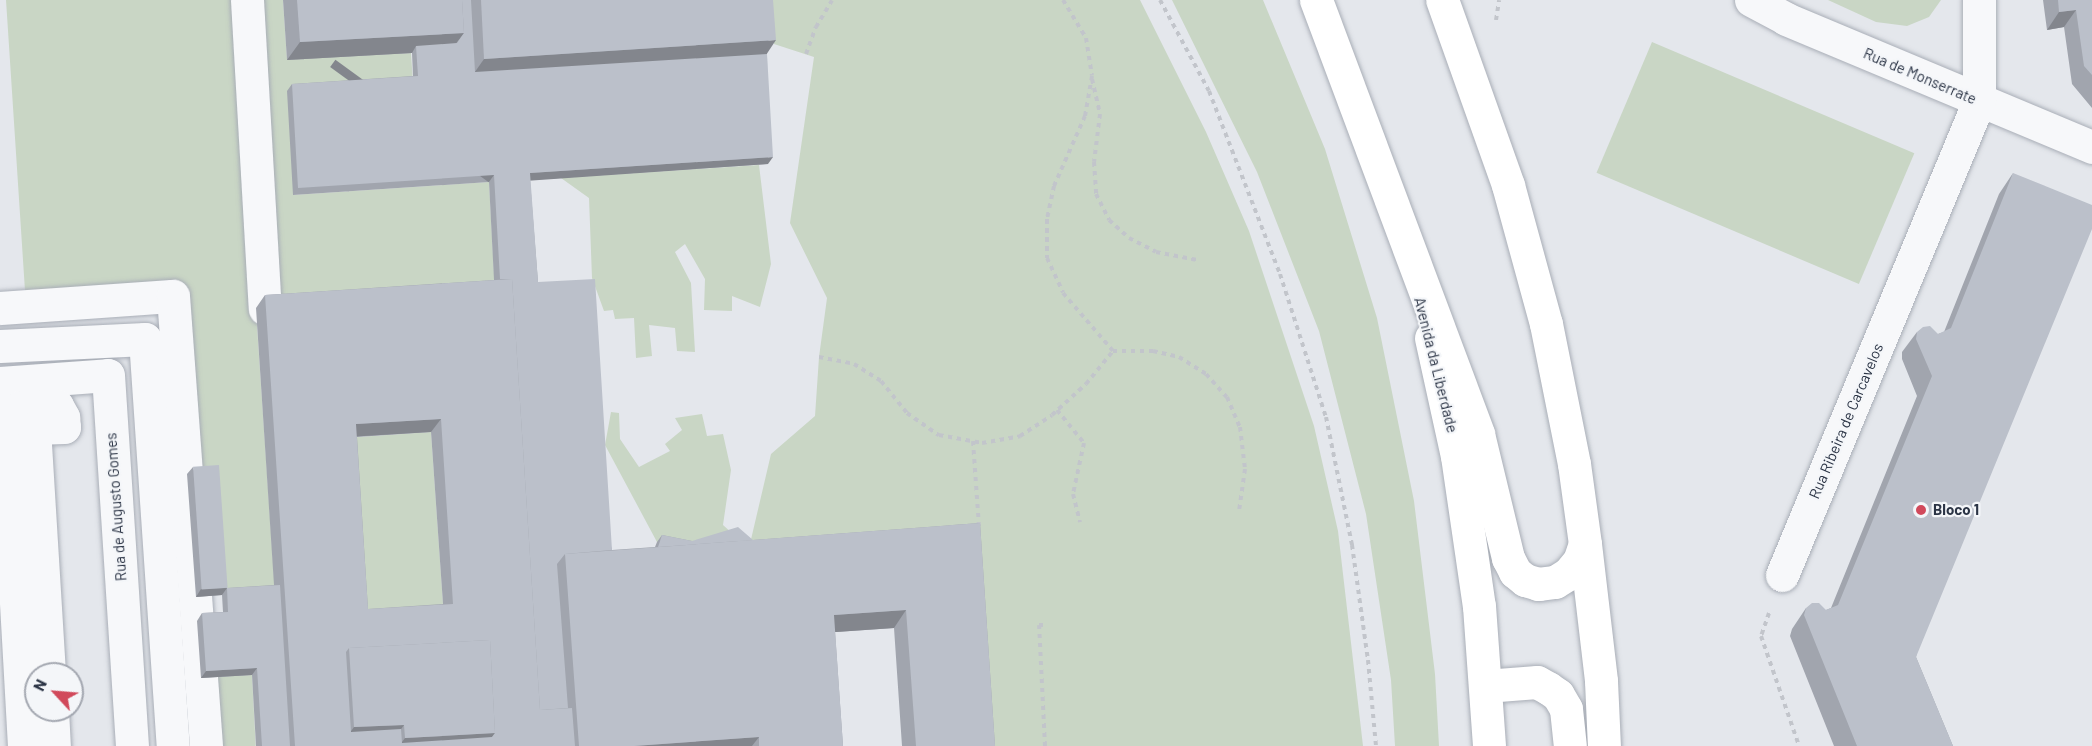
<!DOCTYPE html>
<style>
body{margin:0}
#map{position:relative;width:2092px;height:746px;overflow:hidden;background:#e4e7ec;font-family:Barlow,sans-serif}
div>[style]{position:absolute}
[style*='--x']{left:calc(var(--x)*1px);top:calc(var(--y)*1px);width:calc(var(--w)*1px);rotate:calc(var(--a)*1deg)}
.green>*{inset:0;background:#c9d6c5;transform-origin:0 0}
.path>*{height:4px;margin-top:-2px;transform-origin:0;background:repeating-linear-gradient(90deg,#c2c5cb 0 4.5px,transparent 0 9px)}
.roads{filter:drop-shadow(0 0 2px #a9aeb7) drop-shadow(0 0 2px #a9aeb7)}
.minor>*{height:33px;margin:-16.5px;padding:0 16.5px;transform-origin:16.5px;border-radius:16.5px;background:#f7f8fa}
.major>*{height:33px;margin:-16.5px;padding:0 16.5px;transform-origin:16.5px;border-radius:16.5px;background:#fff}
.highway>*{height:33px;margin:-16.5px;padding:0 16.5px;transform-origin:16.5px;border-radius:16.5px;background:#fff}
.wall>*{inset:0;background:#a1a5ae}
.shaded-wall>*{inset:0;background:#83868d;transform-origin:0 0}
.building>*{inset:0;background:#bbc0ca;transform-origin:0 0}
.dots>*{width:16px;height:16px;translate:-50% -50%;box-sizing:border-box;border:3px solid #f4f6f9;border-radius:50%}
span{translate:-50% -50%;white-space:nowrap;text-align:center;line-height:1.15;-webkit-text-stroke:4.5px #f4f6f9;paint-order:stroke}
.street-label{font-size:15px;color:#2b3445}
.poi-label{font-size:15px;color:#2b3445;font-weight:700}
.left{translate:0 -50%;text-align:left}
.north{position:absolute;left:24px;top:662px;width:60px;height:60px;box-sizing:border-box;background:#f4f6f9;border:2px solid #a4a8b1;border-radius:50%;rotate:296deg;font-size:16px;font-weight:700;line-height:24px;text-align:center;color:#2b3445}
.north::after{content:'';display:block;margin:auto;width:21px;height:27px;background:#d1495b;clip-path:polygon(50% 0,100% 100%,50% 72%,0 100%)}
</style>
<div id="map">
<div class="green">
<div style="clip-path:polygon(6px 0,235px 0,275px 592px,222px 595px,214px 473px,187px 474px,173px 296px,26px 306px)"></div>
<div style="clip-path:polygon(258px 0,283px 0,287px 59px,411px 53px,413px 83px,293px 195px,489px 182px,495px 292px,281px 307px)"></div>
<div style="clip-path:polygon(772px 0,1140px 0,1206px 132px,1249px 231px,1314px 426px,1338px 531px,1363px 746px,981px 746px,967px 541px,749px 548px,771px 454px,815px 416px,819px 357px,827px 298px,790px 223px,814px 57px,774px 44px)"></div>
<div style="clip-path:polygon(1172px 0,1263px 0,1325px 149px,1377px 318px,1414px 501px,1435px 674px,1439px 746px,1395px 746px,1391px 680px,1366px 514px,1319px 331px,1257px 172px)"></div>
<div style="clip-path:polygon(1828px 0,1941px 0,1929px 17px,1907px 26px,1876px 22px)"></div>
<div style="left:1652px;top:42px;width:285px;height:142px;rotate:23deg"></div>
<div style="clip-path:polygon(759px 165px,771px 264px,760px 307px,732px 296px,732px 311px,704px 310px,705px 279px,685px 244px,675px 252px,691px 283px,695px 352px,677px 351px,675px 328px,649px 325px,652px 356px,636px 358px,634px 318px,615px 319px,613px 310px,604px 311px,592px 278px,589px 198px,561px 178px)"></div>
<div style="clip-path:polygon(611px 412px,619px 413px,620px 439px,639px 467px,670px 451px,665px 444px,682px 430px,675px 418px,702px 414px,707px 436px,723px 434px,731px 470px,723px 525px,733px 534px,687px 549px,657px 542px,605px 445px)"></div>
<div style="left:431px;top:432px;width:185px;height:84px;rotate:86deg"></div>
<div style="left:252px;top:675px;width:71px;height:51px;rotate:87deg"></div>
</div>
<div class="path">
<div style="--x:1063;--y:0;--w:44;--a:58.8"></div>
<div style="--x:1086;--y:38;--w:38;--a:81"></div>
<div style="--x:1092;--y:76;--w:41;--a:99.9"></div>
<div style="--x:1085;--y:116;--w:77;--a:113.9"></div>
<div style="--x:1054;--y:186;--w:34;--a:102"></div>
<div style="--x:1047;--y:219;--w:39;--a:90"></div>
<div style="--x:1047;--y:258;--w:38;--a:65"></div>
<div style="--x:1063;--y:293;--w:77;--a:49.2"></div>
<div style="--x:1113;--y:351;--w:40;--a:0"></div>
<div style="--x:1153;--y:351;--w:27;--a:13"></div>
<div style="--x:1179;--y:357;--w:32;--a:32"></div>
<div style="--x:1206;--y:374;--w:31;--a:48"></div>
<div style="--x:1227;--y:397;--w:33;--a:67"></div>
<div style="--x:1240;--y:427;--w:42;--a:83.2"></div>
<div style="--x:1245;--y:469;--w:42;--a:98.1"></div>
<div style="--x:1160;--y:0;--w:103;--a:61.7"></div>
<div style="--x:1209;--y:91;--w:196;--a:68.8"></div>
<div style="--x:1280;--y:274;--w:150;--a:72.2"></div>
<div style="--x:1326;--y:417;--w:131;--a:78.5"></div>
<div style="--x:1352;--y:545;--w:116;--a:82.1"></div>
<div style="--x:1368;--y:660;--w:86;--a:84.7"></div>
<div style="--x:1496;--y:20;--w:20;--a:-81"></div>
<div style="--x:806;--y:54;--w:29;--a:-70"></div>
<div style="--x:816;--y:27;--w:31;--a:-59"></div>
<div style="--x:1092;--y:79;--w:36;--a:77"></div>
<div style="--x:1100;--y:114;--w:48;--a:97.1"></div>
<div style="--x:1094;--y:162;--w:32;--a:86"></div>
<div style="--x:1096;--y:194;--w:29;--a:63"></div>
<div style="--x:1109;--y:220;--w:27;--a:42"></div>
<div style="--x:1129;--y:238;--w:30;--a:27"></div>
<div style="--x:1156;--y:252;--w:42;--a:11"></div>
<div style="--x:819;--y:357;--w:36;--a:11"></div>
<div style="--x:854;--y:364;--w:32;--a:32"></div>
<div style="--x:881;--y:381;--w:41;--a:50.9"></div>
<div style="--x:907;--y:413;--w:39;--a:35"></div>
<div style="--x:939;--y:435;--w:44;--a:10.5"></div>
<div style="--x:982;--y:443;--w:39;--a:-10"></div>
<div style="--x:1020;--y:436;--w:38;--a:-33"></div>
<div style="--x:1052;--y:415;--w:46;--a:-42.4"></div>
<div style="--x:1086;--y:384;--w:43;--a:-50.7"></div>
<div style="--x:1057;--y:410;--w:43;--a:50.7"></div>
<div style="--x:1084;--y:443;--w:52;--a:102.2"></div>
<div style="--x:1073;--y:494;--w:29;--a:76"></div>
<div style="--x:973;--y:441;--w:86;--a:86"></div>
<div style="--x:1769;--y:613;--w:24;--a:109"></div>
<div style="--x:1761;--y:636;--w:116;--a:70.9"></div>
<div style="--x:1045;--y:746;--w:121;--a:-92.8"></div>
<div style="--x:1039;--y:625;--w:7;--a:0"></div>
</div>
<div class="roads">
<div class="minor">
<div style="--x:247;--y:0;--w:309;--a:86.7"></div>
<div style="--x:1751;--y:0;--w:40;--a:28"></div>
<div style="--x:1786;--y:19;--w:332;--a:22.7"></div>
<div style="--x:0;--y:308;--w:173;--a:-4"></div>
<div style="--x:173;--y:296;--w:451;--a:85.8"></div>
<div style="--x:0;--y:346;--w:145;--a:-2.8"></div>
<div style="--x:145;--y:339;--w:408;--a:86.1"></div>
<div style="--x:0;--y:383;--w:108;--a:-4.2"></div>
<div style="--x:108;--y:375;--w:372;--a:86.3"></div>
<div style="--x:1782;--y:575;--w:513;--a:-67.43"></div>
<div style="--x:1979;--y:101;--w:101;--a:-90"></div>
<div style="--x:52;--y:710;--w:36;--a:87"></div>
<div style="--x:24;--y:746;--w:322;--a:-93.2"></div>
<div style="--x:6;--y:425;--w:12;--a:-81"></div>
<div style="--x:8;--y:413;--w:13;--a:-27"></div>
<div style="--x:20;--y:407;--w:37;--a:-2"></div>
<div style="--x:57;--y:406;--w:13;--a:61"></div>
<div style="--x:63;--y:417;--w:10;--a:84"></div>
<div style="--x:64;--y:427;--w:30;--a:178"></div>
<div style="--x:34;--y:428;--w:246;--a:86.5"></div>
</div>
<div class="major">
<div style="--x:1431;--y:338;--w:121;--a:77.6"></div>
<div style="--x:1457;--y:456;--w:152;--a:81.7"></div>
<div style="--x:1479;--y:606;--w:140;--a:85.9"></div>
<div style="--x:1585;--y:544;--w:138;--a:83.3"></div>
<div style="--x:1601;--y:681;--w:65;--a:87.4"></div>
<div style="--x:1485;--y:686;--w:52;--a:-4.4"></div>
<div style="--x:1537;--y:682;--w:13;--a:29"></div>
<div style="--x:1548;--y:688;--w:12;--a:35"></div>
<div style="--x:1558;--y:695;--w:16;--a:60"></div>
<div style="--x:1566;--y:709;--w:37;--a:84"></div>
</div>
<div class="highway">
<div style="--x:1316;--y:0;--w:463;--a:69.5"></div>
<div style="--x:1478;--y:434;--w:128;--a:76.4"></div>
<div style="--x:1508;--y:558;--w:16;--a:63"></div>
<div style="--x:1515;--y:572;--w:13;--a:39"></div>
<div style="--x:1525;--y:580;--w:14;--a:17"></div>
<div style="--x:1538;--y:584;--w:17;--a:-7"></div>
<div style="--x:1555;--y:582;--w:15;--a:-32"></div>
<div style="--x:1568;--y:574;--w:17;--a:-50"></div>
<div style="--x:1579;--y:561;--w:18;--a:-71"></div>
<div style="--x:1585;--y:544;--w:81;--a:-97.8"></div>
<div style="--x:1574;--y:464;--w:143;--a:-101.3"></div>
<div style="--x:1546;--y:324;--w:144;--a:-105.3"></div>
<div style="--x:1508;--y:185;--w:196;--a:-109.6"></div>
</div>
</div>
<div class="wall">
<div style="clip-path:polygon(evenodd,283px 0,773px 0,767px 54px,768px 164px,530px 180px,538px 282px,612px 550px,655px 547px,657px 542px,662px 535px,692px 541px,753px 540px,980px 523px,995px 746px,902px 746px,894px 628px,835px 632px,843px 746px,256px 746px,252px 675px,201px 678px,197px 621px,202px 613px,223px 612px,222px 595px,196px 597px,187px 474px,193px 467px,227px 588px,274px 585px,256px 308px,265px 295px,494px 280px,489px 182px,293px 195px,287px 91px,292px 84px,413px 76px,412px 53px,287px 60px,283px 0,431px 432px,443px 604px,368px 609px,357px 437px,431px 432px)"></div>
<div style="clip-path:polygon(2043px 0,2092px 0,2092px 108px,2072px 84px,2064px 27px,2047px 30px)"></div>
<div style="clip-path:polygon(2013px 173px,1916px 657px,1953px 746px,1834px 746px,1790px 636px,1792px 629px,1806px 608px,1826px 610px,1831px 608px,1917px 396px,1902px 359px,1902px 352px,1917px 332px,1938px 334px,1944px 332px,1999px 194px)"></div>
</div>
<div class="shaded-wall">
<div style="clip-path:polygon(2076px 10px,2064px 27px,2047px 30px,2059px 12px)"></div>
<div style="clip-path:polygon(464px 33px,451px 50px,416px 46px,412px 53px,287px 60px,300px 42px)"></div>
<div style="clip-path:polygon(776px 40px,762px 61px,470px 79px,484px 59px)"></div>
<div style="clip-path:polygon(773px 157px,768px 164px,525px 181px,530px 173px)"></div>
<div style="left:494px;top:175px;width:9px;height:196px;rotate:126deg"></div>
<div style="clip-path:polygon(441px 419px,431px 432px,347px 437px,356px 424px)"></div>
<div style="clip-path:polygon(227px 588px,222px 595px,196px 597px,201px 589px)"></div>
<div style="clip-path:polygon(906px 610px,894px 628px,822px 633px,834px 615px)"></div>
<div style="clip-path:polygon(257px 668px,252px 675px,201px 678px,206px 671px)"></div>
<div style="clip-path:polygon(404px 725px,392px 742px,341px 745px,354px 727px)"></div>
<div style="clip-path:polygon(495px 733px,486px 746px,399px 746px,405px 738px)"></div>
<div style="clip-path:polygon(759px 737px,752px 746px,634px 746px)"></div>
</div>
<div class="building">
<div style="clip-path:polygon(297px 0,462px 0,464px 33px,300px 42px)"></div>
<div style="clip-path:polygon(462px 0,471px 0,475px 72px,767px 54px,773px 157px,530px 173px,538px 282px,595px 279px,612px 550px,565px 554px,557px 564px,568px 708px,540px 710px,512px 279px,500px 279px,494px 175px,298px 188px,292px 84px,418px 76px,416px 46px,457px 43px,464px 33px)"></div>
<div style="clip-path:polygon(481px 0,773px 0,776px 40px,484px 59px)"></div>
<div style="clip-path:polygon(2058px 0,2092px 0,2092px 75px,2084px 66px,2076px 10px,2059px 12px)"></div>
<div style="clip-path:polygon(2013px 173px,2092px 205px,2092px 229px,1916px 657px,1953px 746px,1857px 746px,1804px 615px,1806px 608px,1812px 603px,1819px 603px,1826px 610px,1838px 605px,1932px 376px,1916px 339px,1917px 332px,1923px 327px,1930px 326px,1938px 334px,1951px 328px)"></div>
<div style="clip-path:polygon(evenodd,512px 279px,540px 710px,572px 708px,575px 746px,295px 746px,265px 295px,512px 279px,441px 419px,453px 604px,368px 609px,356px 424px,441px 419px,512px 279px,490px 640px,495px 733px,492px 737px,402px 743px,401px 729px,351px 732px,346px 652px,349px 648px,490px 640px)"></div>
<div style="left:219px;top:465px;width:123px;height:26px;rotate:86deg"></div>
<div style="clip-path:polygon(980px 523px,995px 746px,916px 746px,906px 610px,834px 615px,843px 746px,759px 746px,759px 737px,634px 746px,579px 746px,565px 554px)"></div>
<div style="clip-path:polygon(738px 527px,753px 540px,658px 547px,662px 535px,692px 541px)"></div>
<div style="clip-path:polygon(280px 585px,290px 746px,262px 746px,257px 668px,206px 671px,202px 613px,228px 612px,227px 588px)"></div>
<div style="clip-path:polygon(490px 640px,495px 733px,405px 738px,404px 725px,354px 727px,349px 648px)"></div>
</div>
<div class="dots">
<div style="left:1921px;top:510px;background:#d1495b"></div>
</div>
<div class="street-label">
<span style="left:1920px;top:76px;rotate:23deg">Rua de Monserrate</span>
<span style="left:1436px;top:365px;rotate:76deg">Avenida da Liberdade</span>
<span style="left:1846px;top:421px;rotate:-67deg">Rua Ribeira de Carcavelos</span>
<span style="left:116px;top:507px;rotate:-94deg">Rua de Augusto Gomes</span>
</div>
<div class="poi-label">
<span class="left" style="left:1933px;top:510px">Bloco 1</span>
</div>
<div class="north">N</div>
</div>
